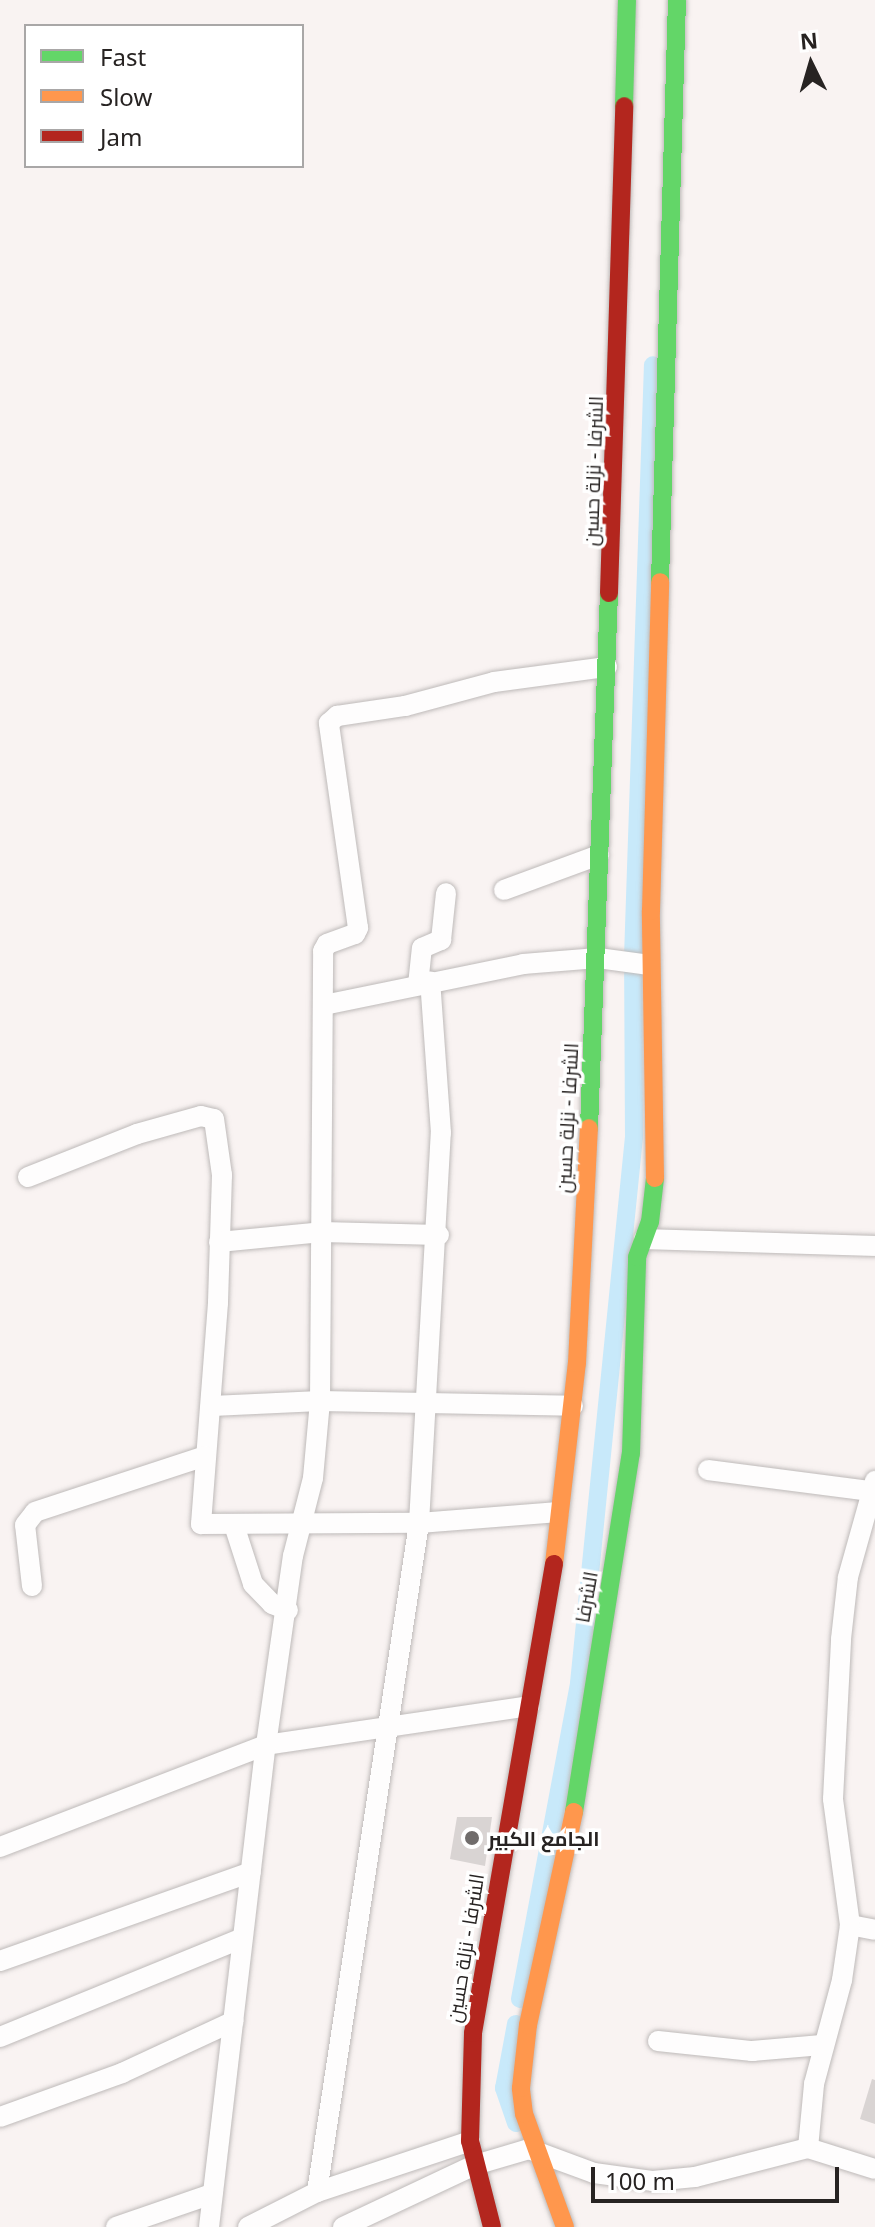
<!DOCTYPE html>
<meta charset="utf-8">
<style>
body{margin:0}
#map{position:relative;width:875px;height:2227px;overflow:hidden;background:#f9f3f2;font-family:"Noto Sans",Cairo,sans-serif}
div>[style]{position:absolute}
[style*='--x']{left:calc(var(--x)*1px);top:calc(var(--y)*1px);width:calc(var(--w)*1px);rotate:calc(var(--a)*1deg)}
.canal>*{height:18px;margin:-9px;padding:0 9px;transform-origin:9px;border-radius:9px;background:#c8e9fa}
.building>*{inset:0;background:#d9d4d3}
.roads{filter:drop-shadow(0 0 2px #bebab9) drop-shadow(0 0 2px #bebab9)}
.street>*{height:20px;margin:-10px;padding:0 10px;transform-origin:10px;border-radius:10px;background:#fefdfd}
.fast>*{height:18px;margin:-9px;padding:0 9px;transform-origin:9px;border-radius:9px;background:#63d668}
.slow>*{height:18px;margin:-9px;padding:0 9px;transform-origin:9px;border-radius:9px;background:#ff974d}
.jam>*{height:18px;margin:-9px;padding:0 9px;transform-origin:9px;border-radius:9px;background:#b3261e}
.dots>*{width:22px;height:22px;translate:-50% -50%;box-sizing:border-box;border:4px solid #fff;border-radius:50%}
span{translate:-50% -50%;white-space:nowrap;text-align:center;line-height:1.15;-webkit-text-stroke:7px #fff;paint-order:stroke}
.street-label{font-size:20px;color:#272322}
.poi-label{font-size:20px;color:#272322;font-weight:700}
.left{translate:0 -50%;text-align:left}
.legend{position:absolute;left:24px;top:24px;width:280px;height:144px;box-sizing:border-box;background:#fff;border:2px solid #a9a7a7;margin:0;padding:10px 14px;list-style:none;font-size:24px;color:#272322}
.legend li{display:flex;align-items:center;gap:16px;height:40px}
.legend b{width:40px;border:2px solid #a9a7a7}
.north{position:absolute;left:771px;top:24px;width:80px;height:80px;-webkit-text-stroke:6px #fff;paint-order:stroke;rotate:355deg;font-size:22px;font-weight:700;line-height:32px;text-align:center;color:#272322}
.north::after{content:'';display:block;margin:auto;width:28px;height:36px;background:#272322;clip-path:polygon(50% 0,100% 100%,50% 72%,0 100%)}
.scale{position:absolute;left:591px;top:2167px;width:248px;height:36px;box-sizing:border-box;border:4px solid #272322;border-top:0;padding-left:10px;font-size:24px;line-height:28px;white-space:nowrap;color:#272322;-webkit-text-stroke:6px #fff;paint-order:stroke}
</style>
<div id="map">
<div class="canal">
<div style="--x:520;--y:1999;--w:321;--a:-79.4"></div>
<div style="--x:579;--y:1683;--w:549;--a:-84.25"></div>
<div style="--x:634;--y:1137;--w:180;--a:-90.3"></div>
<div style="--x:633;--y:957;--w:592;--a:-88.07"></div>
<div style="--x:516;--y:2024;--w:65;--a:100.6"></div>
<div style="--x:504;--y:2088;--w:37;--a:71"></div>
</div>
<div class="building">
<div style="clip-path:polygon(457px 1817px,492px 1817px,485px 1866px,450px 1859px)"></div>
<div style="clip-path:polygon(872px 2079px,875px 2080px,875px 2124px,860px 2119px)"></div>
</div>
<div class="roads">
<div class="street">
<div style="--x:504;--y:890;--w:101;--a:-20.2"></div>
<div style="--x:418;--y:985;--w:37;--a:-84"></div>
<div style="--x:422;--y:948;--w:21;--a:-23"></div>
<div style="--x:441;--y:940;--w:47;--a:-83.9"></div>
<div style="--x:324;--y:1005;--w:203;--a:-11.6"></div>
<div style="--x:523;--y:964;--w:75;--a:-4.6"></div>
<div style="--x:598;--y:958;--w:52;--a:7.7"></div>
<div style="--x:28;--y:1177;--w:117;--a:-21.5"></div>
<div style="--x:137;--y:1134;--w:66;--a:-15.7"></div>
<div style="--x:201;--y:1116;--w:13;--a:13"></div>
<div style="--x:214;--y:1119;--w:57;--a:81.9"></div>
<div style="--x:222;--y:1175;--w:128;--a:91.8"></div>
<div style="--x:218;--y:1303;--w:222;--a:94.4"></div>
<div style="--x:201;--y:1524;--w:218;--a:-0.3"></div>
<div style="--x:419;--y:1523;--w:140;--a:-4.5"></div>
<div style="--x:644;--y:1239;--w:231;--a:1.7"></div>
<div style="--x:219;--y:1242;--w:103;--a:-5.5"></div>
<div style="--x:322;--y:1232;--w:117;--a:1.5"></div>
<div style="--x:212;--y:1406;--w:108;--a:-2.7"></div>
<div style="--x:320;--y:1401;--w:253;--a:1.1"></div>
<div style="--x:708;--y:1470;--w:162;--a:7.4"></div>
<div style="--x:234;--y:1525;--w:62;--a:72.1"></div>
<div style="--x:253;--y:1584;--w:28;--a:46"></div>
<div style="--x:272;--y:1604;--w:17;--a:21"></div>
<div style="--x:32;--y:1586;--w:61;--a:-96.5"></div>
<div style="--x:25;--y:1525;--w:16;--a:-52"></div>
<div style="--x:35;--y:1512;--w:179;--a:-18.2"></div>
<div style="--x:0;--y:1847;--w:285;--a:-21"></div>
<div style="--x:266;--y:1745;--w:266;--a:-8.4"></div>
<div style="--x:850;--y:1925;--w:25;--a:11"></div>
<div style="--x:0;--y:1961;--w:266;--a:-19.5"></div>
<div style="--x:0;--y:2037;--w:262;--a:-22.2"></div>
<div style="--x:658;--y:2041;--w:95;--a:6.1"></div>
<div style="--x:752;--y:2051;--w:70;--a:-4.9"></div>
<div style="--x:0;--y:2117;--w:130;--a:-19.8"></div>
<div style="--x:122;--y:2073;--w:123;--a:-24.9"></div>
<div style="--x:808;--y:2148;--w:70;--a:17.4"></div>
<div style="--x:317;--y:2192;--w:677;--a:-81.33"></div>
<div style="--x:419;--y:1523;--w:391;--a:-86.8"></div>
<div style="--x:441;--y:1133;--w:152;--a:-94.1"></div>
<div style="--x:116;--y:2227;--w:102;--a:-19"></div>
<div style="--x:209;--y:2227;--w:485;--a:-83.3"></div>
<div style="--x:266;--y:1745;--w:191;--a:-81.9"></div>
<div style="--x:293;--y:1556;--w:81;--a:-75.6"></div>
<div style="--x:313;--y:1478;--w:77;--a:-84.8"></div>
<div style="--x:320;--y:1401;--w:450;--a:-89.6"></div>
<div style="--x:323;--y:951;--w:8;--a:-60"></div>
<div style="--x:327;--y:944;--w:30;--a:-20"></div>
<div style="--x:355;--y:934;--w:7;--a:-63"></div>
<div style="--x:358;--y:928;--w:207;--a:-98.1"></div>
<div style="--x:329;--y:723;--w:11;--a:-41"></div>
<div style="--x:337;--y:716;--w:69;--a:-8.4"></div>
<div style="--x:405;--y:706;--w:92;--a:-15.1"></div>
<div style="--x:494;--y:682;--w:114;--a:-7.6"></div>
<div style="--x:248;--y:2227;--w:77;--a:-26.9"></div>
<div style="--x:317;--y:2192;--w:161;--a:-18.4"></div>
<div style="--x:343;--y:2227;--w:146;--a:-25.2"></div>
<div style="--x:475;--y:2165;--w:56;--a:-16.5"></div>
<div style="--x:529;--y:2149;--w:69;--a:20.3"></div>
<div style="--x:594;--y:2173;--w:60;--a:7.7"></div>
<div style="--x:653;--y:2181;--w:42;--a:-5.4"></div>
<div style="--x:695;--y:2177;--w:117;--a:-14.4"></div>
<div style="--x:808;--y:2148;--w:64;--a:-84.6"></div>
<div style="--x:814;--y:2084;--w:108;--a:-74.9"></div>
<div style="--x:842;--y:1980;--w:56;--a:-81.7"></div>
<div style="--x:850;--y:1925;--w:127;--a:-97.7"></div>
<div style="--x:833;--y:1799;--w:160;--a:-87.1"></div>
<div style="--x:841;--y:1639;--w:62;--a:-83.6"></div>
<div style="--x:848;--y:1577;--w:100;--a:-74.3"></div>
</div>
<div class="fast">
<div style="--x:624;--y:106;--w:106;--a:-88.4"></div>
<div style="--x:660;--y:582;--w:582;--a:-88.33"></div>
<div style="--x:589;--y:1128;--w:535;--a:-87.86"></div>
<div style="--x:574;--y:1812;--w:363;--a:-81"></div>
<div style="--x:631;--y:1453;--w:196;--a:-88.2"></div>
<div style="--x:637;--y:1257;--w:37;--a:-70"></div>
<div style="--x:650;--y:1222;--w:44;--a:-83.5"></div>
</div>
<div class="slow">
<div style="--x:655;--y:1178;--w:267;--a:-90.9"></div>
<div style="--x:651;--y:911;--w:329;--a:-88.4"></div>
<div style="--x:554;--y:1564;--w:202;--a:-83.5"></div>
<div style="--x:577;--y:1363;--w:235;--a:-87.1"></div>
<div style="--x:565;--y:2227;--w:120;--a:-109.9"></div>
<div style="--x:524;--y:2114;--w:26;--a:-97"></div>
<div style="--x:521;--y:2088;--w:63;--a:-83.7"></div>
<div style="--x:528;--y:2025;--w:218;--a:-77.8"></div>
</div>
<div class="jam">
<div style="--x:609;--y:593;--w:487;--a:-88.2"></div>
<div style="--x:492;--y:2227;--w:89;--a:-104.3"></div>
<div style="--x:470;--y:2141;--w:108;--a:-88.4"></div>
<div style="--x:473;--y:2033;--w:476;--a:-80.2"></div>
</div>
</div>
<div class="dots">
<div style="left:472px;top:1838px;background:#706c6b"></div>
</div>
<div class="street-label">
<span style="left:593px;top:471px;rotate:-88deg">الشرفا - نزلة حسين</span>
<span style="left:567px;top:1118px;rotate:-87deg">الشرفا - نزلة حسين</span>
<span style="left:586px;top:1597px;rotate:-80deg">الشرفا</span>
<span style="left:465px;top:1948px;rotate:-81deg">الشرفا - نزلة حسين</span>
</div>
<div class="poi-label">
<span class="left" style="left:488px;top:1838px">الجامع الكبير</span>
</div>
<ul class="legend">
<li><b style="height:10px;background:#63d668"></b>Fast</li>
<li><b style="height:10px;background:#ff974d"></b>Slow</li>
<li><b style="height:10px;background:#b3261e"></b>Jam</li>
</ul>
<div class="north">N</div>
<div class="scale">100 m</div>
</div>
